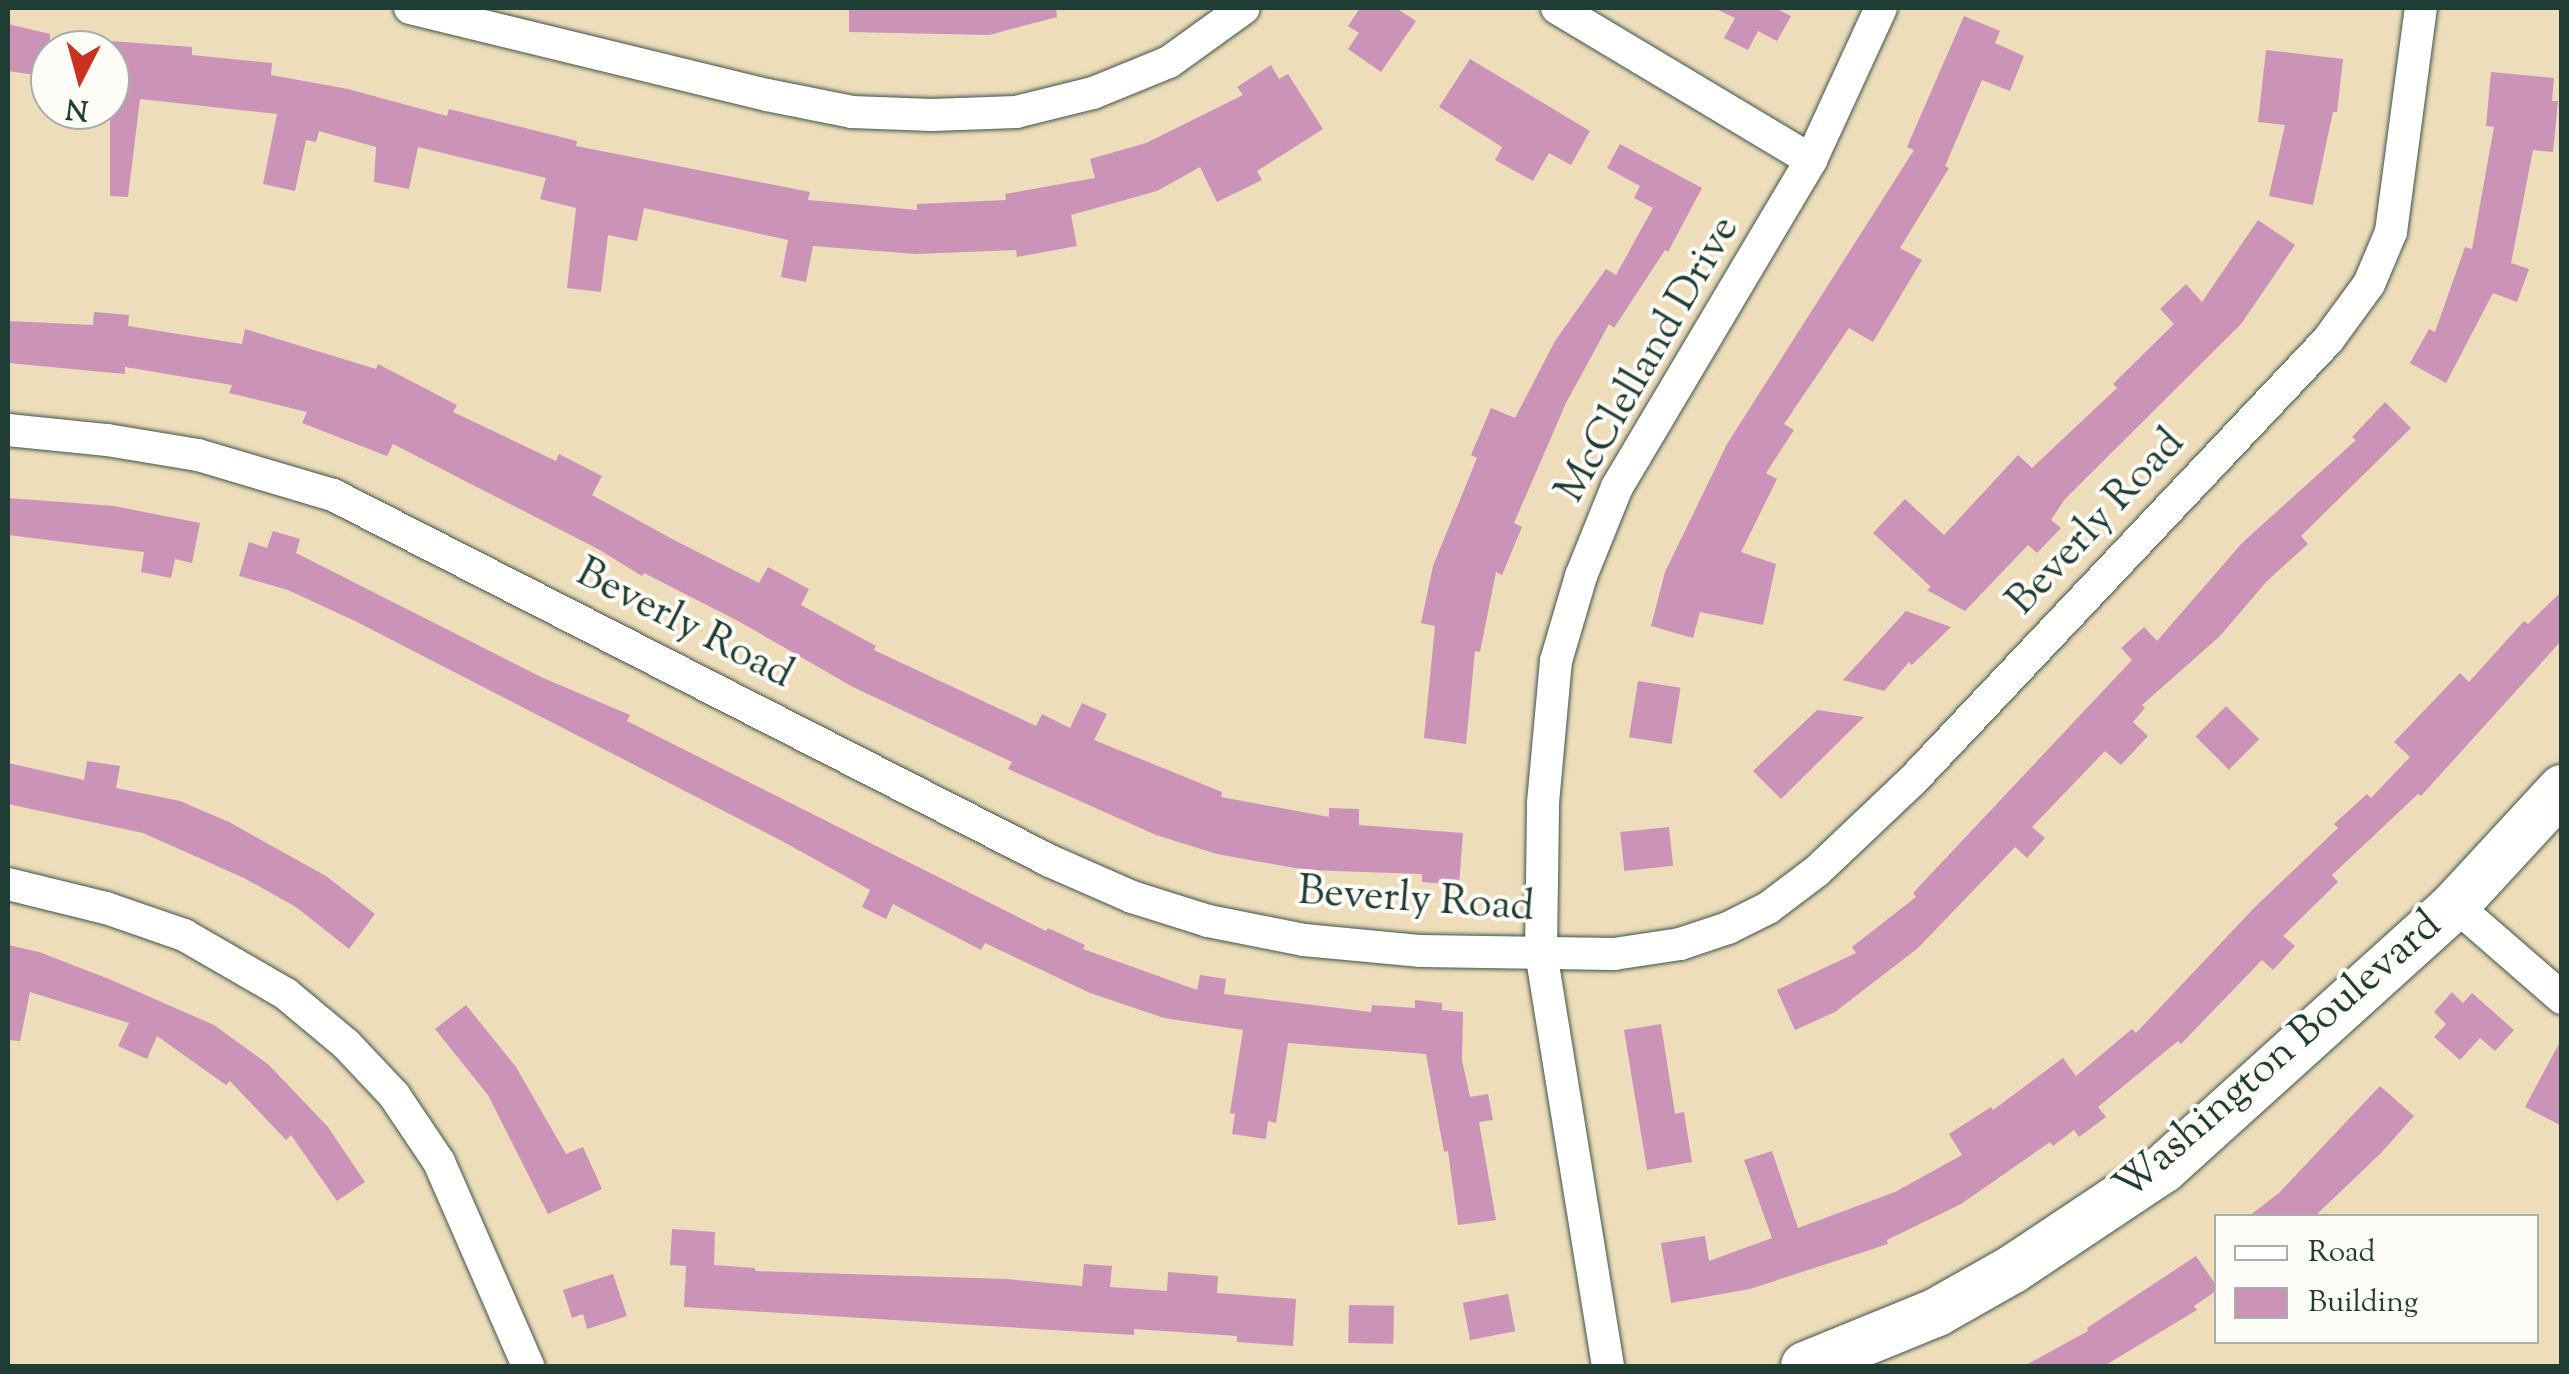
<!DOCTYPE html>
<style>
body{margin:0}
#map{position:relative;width:2569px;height:1374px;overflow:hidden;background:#edb;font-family:"Sorts Mill Goudy",serif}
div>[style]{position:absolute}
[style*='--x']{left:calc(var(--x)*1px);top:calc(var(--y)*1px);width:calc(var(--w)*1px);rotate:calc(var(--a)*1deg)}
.building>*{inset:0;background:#cb93b7;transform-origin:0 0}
.roads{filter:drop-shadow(0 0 2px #3e5548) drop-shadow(0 0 2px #3e5548)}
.street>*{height:32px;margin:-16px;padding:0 16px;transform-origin:16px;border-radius:16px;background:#fff}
.secondary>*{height:48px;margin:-24px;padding:0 24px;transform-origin:24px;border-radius:24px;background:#fff}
span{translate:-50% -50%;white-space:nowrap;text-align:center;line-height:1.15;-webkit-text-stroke:8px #fdfcf7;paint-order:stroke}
.street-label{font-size:42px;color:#1f3d34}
.frame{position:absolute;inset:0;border:10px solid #1f3d34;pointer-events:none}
.legend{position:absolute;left:2214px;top:1214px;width:325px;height:130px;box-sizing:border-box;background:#fdfcf7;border:2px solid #a4b0a9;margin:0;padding:12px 18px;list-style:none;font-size:30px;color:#1f3d34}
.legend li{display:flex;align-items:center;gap:20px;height:50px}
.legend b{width:50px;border:2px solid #a4b0a9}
.north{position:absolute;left:30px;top:30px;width:100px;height:100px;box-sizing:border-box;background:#fdfcf7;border:2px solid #a4b0a9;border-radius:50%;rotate:186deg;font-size:28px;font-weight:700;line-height:40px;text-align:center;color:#1f3d34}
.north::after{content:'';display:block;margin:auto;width:35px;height:45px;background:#c8321e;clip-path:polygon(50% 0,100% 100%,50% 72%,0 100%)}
</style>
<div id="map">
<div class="building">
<div style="clip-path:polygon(849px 8px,1056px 8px,1057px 17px,989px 35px,849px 32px)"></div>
<div style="clip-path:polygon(1360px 8px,1396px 8px,1416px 21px,1381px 72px,1348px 49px,1359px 33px,1348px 26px)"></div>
<div style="clip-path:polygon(1714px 8px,1775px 8px,1791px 16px,1777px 41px,1758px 31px,1748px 50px,1724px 38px,1735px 18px)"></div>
<div style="clip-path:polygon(1964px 16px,2000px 31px,1995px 43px,2024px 56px,2010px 91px,1982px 80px,1945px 166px,1949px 168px,1900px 248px,1922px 260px,1873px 342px,1849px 328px,1784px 424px,1794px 430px,1766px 473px,1777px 479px,1741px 552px,1776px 564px,1763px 625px,1700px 612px,1693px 638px,1651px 626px,1665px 572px,1727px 444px,1914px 150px,1907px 147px)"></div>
<div style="clip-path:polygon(8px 24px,50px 34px,50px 77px,8px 71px)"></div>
<div style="clip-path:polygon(110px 41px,192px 47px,192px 55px,272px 63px,271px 75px,348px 89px,447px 116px,449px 109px,577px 141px,576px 146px,810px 192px,808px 200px,917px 210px,917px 204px,1006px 200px,1005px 194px,1095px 178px,1090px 159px,1146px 143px,1243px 95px,1237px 87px,1271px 65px,1279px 79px,1288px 74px,1323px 129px,1257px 171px,1262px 180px,1217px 202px,1200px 167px,1157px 191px,1071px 215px,1077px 246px,1017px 257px,1016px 250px,916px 254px,813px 246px,806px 282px,781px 277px,788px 240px,644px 208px,637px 241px,608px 235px,601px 292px,567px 288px,576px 208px,540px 199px,546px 178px,418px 147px,409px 189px,374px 182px,376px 147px,319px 131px,316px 142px,306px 140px,295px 191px,263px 184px,277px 114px,140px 99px,128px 197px,110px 196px)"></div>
<div style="clip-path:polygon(2266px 50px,2343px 59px,2337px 112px,2333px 112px,2313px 205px,2269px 196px,2285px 125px,2258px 122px)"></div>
<div style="clip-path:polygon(1470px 59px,1590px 131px,1571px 165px,1549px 153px,1533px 181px,1495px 160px,1502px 147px,1439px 107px)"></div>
<div style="clip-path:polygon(2491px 72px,2554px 78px,2552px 101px,2558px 101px,2553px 152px,2533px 150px,2511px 263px,2529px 269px,2517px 302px,2493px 293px,2446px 383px,2410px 363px,2429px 329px,2435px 332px,2465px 247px,2472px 249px,2494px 127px,2486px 126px)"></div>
<div style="clip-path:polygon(1620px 144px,1702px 188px,1668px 252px,1665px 250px,1614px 328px,1609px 324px,1566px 403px,1514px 523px,1522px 527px,1502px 575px,1496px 572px,1480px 652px,1475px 651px,1466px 744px,1424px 738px,1435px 626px,1421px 623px,1433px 566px,1477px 458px,1471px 455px,1491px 408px,1515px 418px,1555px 341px,1606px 269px,1616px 275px,1653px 208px,1634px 198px,1640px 186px,1607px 168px)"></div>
<div style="clip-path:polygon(2258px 220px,2295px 245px,2241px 324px,2065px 499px,2051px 520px,2061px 528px,2037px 553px,2028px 545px,1965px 611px,1927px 590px,1931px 587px,1873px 533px,1905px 499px,1944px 535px,2018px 455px,2032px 468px,2117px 388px,2113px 384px,2174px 324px,2160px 309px,2186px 284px,2202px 302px)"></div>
<div style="clip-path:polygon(94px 312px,129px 315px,128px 326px,242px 344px,245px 329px,376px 369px,378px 364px,457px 405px,453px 412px,556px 461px,559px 454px,602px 476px,592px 495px,674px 540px,759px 583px,768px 567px,809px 589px,801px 605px,876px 646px,874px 650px,1036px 726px,1042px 714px,1070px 728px,1082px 703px,1107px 714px,1094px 740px,1222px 792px,1221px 797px,1329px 817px,1329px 808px,1359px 809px,1359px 825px,1463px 833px,1459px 885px,1422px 882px,1422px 874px,1306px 870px,1217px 854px,1156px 835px,1008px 769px,1012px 762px,853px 687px,740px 622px,644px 573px,642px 576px,598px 549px,393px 444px,387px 456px,302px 423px,307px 412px,229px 393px,232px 385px,125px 367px,125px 374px,8px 363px,8px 321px,93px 325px)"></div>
<div style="clip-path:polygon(2385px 402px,2411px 428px,2301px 536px,2308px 544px,2267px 581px,2220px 636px,2142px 705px,2145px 708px,2133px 722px,2148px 736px,2121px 765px,2105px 751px,2032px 827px,2045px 838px,2027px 858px,2015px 847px,1918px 948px,1835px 1012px,1795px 1030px,1777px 990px,1856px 953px,1852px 947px,1916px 897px,1913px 893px,2132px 660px,2121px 648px,2144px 627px,2157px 641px,2242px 543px,2356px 440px,2352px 437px)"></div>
<div style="clip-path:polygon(8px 498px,114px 506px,200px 523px,192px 563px,175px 559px,171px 578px,141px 572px,144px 552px,8px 535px)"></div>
<div style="clip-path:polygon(273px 531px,300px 539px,296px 553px,541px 677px,630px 715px,627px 721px,1046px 931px,1048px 928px,1085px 945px,1083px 949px,1197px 990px,1200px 975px,1226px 979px,1224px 994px,1371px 1012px,1372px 1005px,1415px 1008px,1415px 1000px,1442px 1003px,1442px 1010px,1463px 1012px,1462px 1060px,1470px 1097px,1488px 1094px,1493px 1120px,1479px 1122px,1496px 1220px,1458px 1225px,1448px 1151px,1444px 1152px,1426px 1054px,1288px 1043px,1276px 1123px,1268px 1121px,1266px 1139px,1232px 1134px,1235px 1114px,1230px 1113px,1243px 1030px,1164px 1018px,1090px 993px,985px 943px,981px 950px,893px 904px,886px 919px,862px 907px,870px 890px,782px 841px,357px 622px,288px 590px,239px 576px,249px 542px,267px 548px)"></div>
<div style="clip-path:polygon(2562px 591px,2562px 640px,2421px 796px,2418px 794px,2332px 875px,2338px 882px,2283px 936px,2295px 946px,2273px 970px,2262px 960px,2181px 1044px,2178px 1041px,2098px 1107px,2106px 1117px,2079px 1137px,2074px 1130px,2053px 1146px,2050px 1142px,1961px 1204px,1887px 1240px,1888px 1244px,1750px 1289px,1671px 1303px,1661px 1243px,1705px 1236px,1709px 1261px,1772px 1238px,1744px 1160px,1772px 1151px,1798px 1228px,1895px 1192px,1962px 1155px,1949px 1134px,1991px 1107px,1993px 1110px,2063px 1058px,2076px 1076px,2132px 1029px,2136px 1033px,2254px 908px,2338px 828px,2334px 824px,2367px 794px,2371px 798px,2410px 757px,2394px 742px,2460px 673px,2469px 682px,2524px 621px,2528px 624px)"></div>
<div style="clip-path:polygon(1906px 611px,1951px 627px,1912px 665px,1909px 662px,1884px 691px,1843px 680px)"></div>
<div style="left:1638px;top:681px;width:43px;height:57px;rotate:9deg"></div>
<div style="left:2226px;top:706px;width:47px;height:43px;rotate:45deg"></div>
<div style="clip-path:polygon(1817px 710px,1864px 717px,1781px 799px,1753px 771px)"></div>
<div style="clip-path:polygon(87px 761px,120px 766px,116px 788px,180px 801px,229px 822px,326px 876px,375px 914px,349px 949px,296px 907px,244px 878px,143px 833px,8px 804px,8px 763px,84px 780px)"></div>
<div style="left:1669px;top:827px;width:39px;height:49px;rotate:84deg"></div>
<div style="clip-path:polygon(8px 945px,39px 952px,109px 979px,214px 1025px,269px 1065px,328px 1127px,365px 1182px,337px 1201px,291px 1135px,286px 1140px,230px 1081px,226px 1085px,157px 1036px,147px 1059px,118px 1046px,129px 1023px,30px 992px,20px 1041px,8px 1040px)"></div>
<div style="clip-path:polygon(2452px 992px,2463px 1003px,2472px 993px,2514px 1030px,2495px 1051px,2480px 1038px,2460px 1060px,2434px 1037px,2446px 1024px,2434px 1012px)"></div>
<div style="clip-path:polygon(466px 1005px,516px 1067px,566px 1154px,583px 1147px,602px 1189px,548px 1214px,488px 1095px,435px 1029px)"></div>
<div style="clip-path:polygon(1661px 1024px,1675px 1114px,1684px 1112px,1692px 1162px,1647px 1170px,1624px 1030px)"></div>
<div style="clip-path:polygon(2562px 1038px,2562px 1126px,2525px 1107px)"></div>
<div style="clip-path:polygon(2380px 1086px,2414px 1116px,2381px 1153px,2315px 1216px,2249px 1216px,2279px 1193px)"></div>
<div style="clip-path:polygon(672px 1229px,715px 1232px,714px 1265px,755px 1268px,755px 1271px,1006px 1279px,1082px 1286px,1084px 1264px,1112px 1266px,1110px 1287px,1167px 1291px,1168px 1272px,1218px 1276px,1217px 1293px,1296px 1299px,1293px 1346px,1237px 1342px,1237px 1336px,1134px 1329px,1134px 1335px,684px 1307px,686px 1266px,670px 1265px)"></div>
<div style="clip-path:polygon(2196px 1256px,2216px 1285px,2216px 1291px,2194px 1306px,2197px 1310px,2104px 1366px,2024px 1366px,2088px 1331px,2087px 1328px)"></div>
<div style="clip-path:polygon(613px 1274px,627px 1316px,587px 1329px,583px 1314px,572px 1318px,563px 1290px)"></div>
<div style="left:1508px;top:1294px;width:38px;height:46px;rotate:79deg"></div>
<div style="left:1349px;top:1305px;width:45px;height:38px;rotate:1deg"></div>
</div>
<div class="roads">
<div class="street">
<div style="--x:410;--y:8;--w:367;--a:13.7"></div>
<div style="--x:767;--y:95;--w:87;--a:11.3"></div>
<div style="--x:852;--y:112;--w:80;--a:2.1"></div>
<div style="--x:932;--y:115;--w:84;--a:-2"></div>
<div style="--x:1016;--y:112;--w:79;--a:-13.9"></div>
<div style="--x:1093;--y:93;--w:82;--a:-22.2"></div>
<div style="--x:1169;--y:62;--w:92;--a:-35.8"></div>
<div style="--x:1557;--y:8;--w:296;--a:30.9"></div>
<div style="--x:8;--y:430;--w:100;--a:5.8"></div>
<div style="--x:107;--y:440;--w:92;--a:9.4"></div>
<div style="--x:198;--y:455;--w:141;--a:16.5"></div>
<div style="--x:333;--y:495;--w:805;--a:27.04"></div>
<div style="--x:1050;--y:861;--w:90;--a:23.7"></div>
<div style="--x:1132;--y:897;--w:80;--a:17.5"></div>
<div style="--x:1208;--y:921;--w:98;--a:11.2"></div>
<div style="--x:1304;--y:940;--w:118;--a:5.4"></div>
<div style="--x:1421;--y:951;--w:193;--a:0.9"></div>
<div style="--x:1614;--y:954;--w:67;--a:-8.6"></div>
<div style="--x:1680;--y:944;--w:51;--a:-18.4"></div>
<div style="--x:1728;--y:928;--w:45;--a:-26.6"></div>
<div style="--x:1768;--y:908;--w:61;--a:-37.1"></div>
<div style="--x:1817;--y:871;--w:131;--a:-43.5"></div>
<div style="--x:1912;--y:781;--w:606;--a:-46.67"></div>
<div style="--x:2328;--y:340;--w:69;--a:-53.8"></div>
<div style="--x:2369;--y:284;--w:56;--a:-67.1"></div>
<div style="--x:2391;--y:232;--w:226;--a:-82.4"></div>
<div style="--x:8;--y:884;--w:101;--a:13.8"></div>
<div style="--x:106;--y:908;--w:83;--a:19.1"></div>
<div style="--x:184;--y:935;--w:118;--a:30"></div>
<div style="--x:286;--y:994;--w:78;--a:39.8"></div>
<div style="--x:346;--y:1044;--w:70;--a:46.7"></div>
<div style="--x:394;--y:1095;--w:81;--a:56.1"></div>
<div style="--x:439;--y:1162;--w:223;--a:66.4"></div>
<div style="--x:2455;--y:905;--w:142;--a:41"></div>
<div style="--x:1608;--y:1366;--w:419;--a:-99.2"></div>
<div style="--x:1541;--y:952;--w:149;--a:-89.2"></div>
<div style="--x:1543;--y:803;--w:143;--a:-84.8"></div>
<div style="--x:1556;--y:661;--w:89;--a:-73.6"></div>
<div style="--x:1581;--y:576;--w:96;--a:-68"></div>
<div style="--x:1617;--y:487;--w:380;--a:-59.3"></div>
<div style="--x:1811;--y:160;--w:167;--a:-65.3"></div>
</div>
<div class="secondary">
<div style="--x:1805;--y:1366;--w:143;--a:-22.2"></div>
<div style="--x:1937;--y:1312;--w:87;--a:-29.5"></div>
<div style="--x:2013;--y:1269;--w:180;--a:-33.7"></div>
<div style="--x:2163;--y:1169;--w:394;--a:-42.1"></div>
<div style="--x:2455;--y:905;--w:158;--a:-47.3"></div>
</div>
</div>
<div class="street-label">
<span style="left:1649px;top:360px;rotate:-60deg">McClelland Drive</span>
<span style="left:2097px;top:523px;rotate:-47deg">Beverly Road</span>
<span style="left:684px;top:625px;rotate:27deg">Beverly Road</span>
<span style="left:1416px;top:901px;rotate:4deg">Beverly Road</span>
<span style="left:2279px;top:1057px;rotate:-41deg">Washington Boulevard</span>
</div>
<div class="frame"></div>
<ul class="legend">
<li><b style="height:12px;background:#fff"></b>Road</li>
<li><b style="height:28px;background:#cb93b7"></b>Building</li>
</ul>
<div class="north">N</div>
</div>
